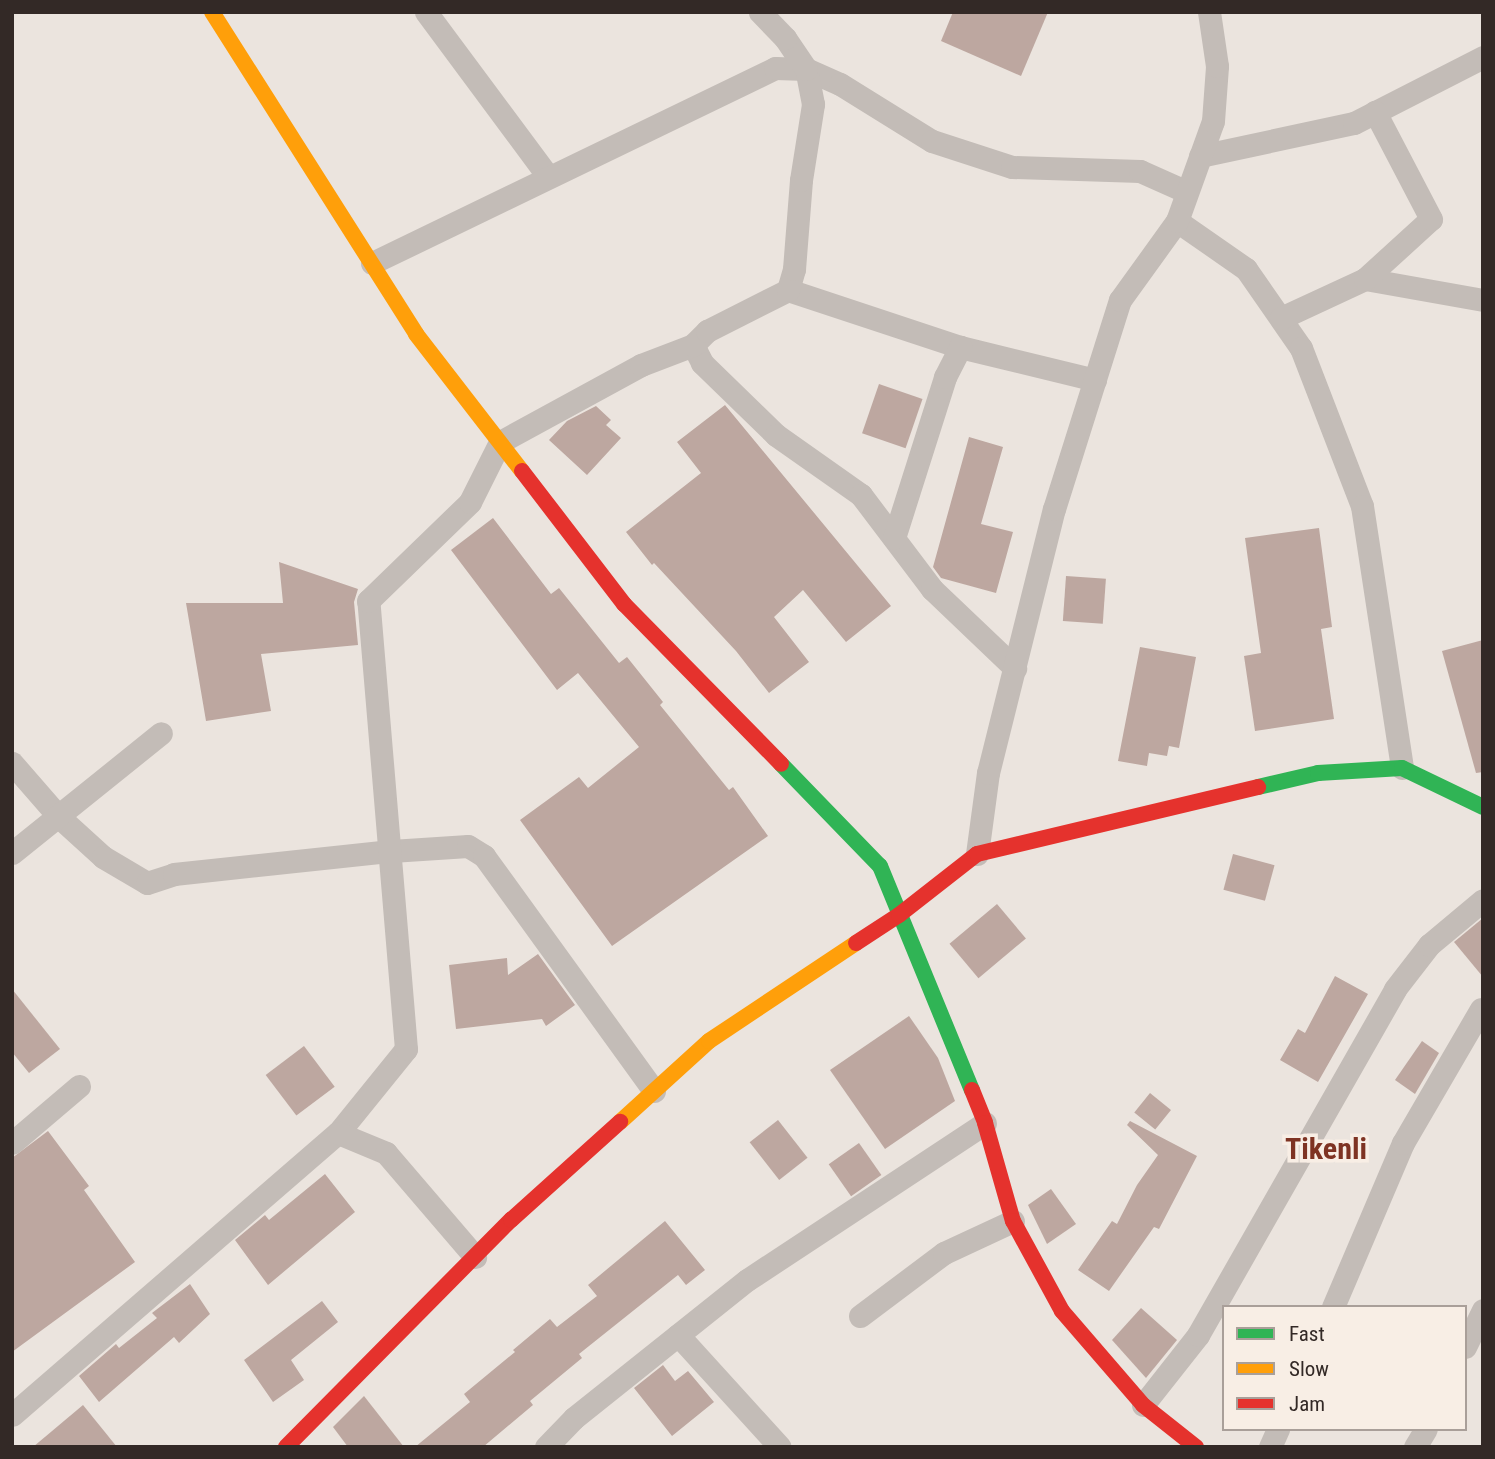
<!DOCTYPE html>
<style>
body{margin:0}
#map{position:relative;width:1495px;height:1459px;overflow:hidden;background:#ebe4de;font-family:"Roboto Condensed",sans-serif}
div>[style]{position:absolute}
[style*='--x']{left:calc(var(--x)*1px);top:calc(var(--y)*1px);width:calc(var(--w)*1px);rotate:calc(var(--a)*1deg)}
.building>*{inset:0;background:#bda7a0;transform-origin:0 0}
.street>*{height:23px;margin:-11.5px;padding:0 11.5px;transform-origin:11.5px;border-radius:11.5px;background:#c3bcb7}
.fast>*{height:16px;margin:-8px;padding:0 8px;transform-origin:8px;border-radius:8px;background:#30b455}
.slow>*{height:16px;margin:-8px;padding:0 8px;transform-origin:8px;border-radius:8px;background:#ff9f0a}
.jam>*{height:16px;margin:-8px;padding:0 8px;transform-origin:8px;border-radius:8px;background:#e5322d}
span{translate:-50% -50%;white-space:nowrap;text-align:center;line-height:1.15;-webkit-text-stroke:7px #f8eee5;paint-order:stroke}
.district-label{font-size:30px;color:#7e3323;font-weight:700}
.frame{position:absolute;inset:0;border:14px solid #332926;pointer-events:none}
.legend{position:absolute;left:1222px;top:1305px;width:245px;height:126px;box-sizing:border-box;background:#f8eee5;border:2px solid #a99f99;margin:0;padding:9px 12px;list-style:none;font-size:21px;color:#332926}
.legend li{display:flex;align-items:center;gap:14px;height:35px}
.legend b{width:35px;border:2px solid #a99f99}
</style>
<div id="map">
<div class="building">
<div style="clip-path:polygon(953px 12px,1048px 12px,1021px 76px,941px 41px)"></div>
<div style="left:879px;top:384px;width:46px;height:52px;rotate:19deg"></div>
<div style="clip-path:polygon(725px 405px,891px 606px,846px 642px,803px 590px,774px 617px,809px 662px,769px 693px,736px 651px,654px 563px,652px 565px,626px 532px,701px 473px,677px 442px)"></div>
<div style="clip-path:polygon(596px 406px,611px 420px,606px 425px,621px 438px,587px 475px,549px 440px,567px 421px)"></div>
<div style="clip-path:polygon(969px 437px,1003px 447px,981px 524px,1013px 532px,996px 593px,941px 578px,933px 567px)"></div>
<div style="clip-path:polygon(493px 518px,551px 594px,559px 588px,619px 663px,627px 657px,663px 702px,660px 705px,729px 790px,733px 787px,768px 836px,612px 946px,520px 820px,579px 777px,588px 788px,639px 747px,578px 673px,557px 690px,451px 550px)"></div>
<div style="clip-path:polygon(1319px 528px,1332px 627px,1321px 629px,1334px 719px,1255px 731px,1244px 656px,1261px 653px,1245px 538px)"></div>
<div style="clip-path:polygon(279px 562px,358px 589px,354px 602px,358px 645px,261px 654px,271px 711px,206px 721px,186px 603px,283px 603px)"></div>
<div style="left:1066px;top:576px;width:40px;height:45px;rotate:4deg"></div>
<div style="clip-path:polygon(1483px 640px,1483px 772px,1476px 773px,1442px 651px)"></div>
<div style="clip-path:polygon(1140px 647px,1196px 657px,1179px 748px,1169px 746px,1167px 756px,1149px 753px,1147px 766px,1118px 761px)"></div>
<div style="left:1233px;top:854px;width:43px;height:37px;rotate:15deg"></div>
<div style="left:997px;top:904px;width:45px;height:62px;rotate:50deg"></div>
<div style="clip-path:polygon(1483px 918px,1483px 977px,1454px 942px)"></div>
<div style="clip-path:polygon(538px 954px,575px 1005px,546px 1026px,542px 1019px,456px 1029px,449px 965px,507px 958px,508px 975px)"></div>
<div style="clip-path:polygon(1335px 976px,1368px 994px,1318px 1082px,1280px 1060px,1298px 1029px,1305px 1033px)"></div>
<div style="clip-path:polygon(12px 989px,60px 1049px,29px 1073px,12px 1052px)"></div>
<div style="clip-path:polygon(909px 1016px,938px 1058px,955px 1101px,885px 1149px,830px 1070px)"></div>
<div style="clip-path:polygon(1422px 1041px,1439px 1053px,1415px 1094px,1395px 1080px)"></div>
<div style="left:304px;top:1046px;width:51px;height:48px;rotate:53deg"></div>
<div style="left:1150px;top:1093px;width:27px;height:25px;rotate:39deg"></div>
<div style="left:778px;top:1120px;width:48px;height:36px;rotate:52deg"></div>
<div style="clip-path:polygon(1130px 1121px,1197px 1156px,1159px 1229px,1154px 1227px,1109px 1291px,1078px 1270px,1112px 1221px,1117px 1224px,1137px 1185px,1158px 1155px,1127px 1125px)"></div>
<div style="clip-path:polygon(48px 1131px,89px 1186px,84px 1190px,135px 1262px,12px 1352px,12px 1158px)"></div>
<div style="left:859px;top:1143px;width:39px;height:37px;rotate:55deg"></div>
<div style="clip-path:polygon(325px 1174px,355px 1212px,268px 1285px,235px 1240px,265px 1215px,269px 1220px)"></div>
<div style="clip-path:polygon(1051px 1189px,1076px 1224px,1047px 1244px,1028px 1205px)"></div>
<div style="clip-path:polygon(665px 1221px,705px 1270px,686px 1285px,678px 1275px,579px 1354px,582px 1358px,530px 1401px,533px 1405px,483px 1447px,415px 1447px,470px 1402px,464px 1394px,515px 1352px,513px 1350px,550px 1319px,557px 1327px,597px 1296px,588px 1285px)"></div>
<div style="clip-path:polygon(190px 1284px,210px 1314px,179px 1343px,174px 1337px,99px 1402px,79px 1376px,116px 1344px,119px 1348px,157px 1318px,152px 1313px)"></div>
<div style="clip-path:polygon(322px 1301px,338px 1322px,291px 1360px,304px 1380px,273px 1402px,244px 1360px)"></div>
<div style="clip-path:polygon(1141px 1308px,1177px 1340px,1146px 1378px,1112px 1340px)"></div>
<div style="clip-path:polygon(663px 1365px,675px 1381px,688px 1371px,714px 1402px,672px 1436px,634px 1388px)"></div>
<div style="clip-path:polygon(364px 1396px,404px 1447px,348px 1447px,333px 1427px)"></div>
<div style="clip-path:polygon(83px 1405px,117px 1447px,33px 1447px)"></div>
</div>
<div class="street">
<div style="--x:426;--y:12;--w:204;--a:53.4"></div>
<div style="--x:1200;--y:156;--w:157;--a:-12.1"></div>
<div style="--x:1354;--y:123;--w:145;--a:-27.1"></div>
<div style="--x:1177;--y:221;--w:84;--a:34.8"></div>
<div style="--x:1246;--y:269;--w:96;--a:55.2"></div>
<div style="--x:1301;--y:348;--w:169;--a:68.9"></div>
<div style="--x:1362;--y:506;--w:265;--a:81.3"></div>
<div style="--x:372;--y:263;--w:448;--a:-25.8"></div>
<div style="--x:775;--y:68;--w:31;--a:2"></div>
<div style="--x:806;--y:69;--w:37;--a:24"></div>
<div style="--x:840;--y:84;--w:108;--a:31.8"></div>
<div style="--x:932;--y:141;--w:84;--a:18"></div>
<div style="--x:1012;--y:167;--w:128;--a:1.8"></div>
<div style="--x:1140;--y:171;--w:51;--a:24.1"></div>
<div style="--x:1365;--y:279;--w:120;--a:10.1"></div>
<div style="--x:788;--y:290;--w:181;--a:18.3"></div>
<div style="--x:960;--y:347;--w:139;--a:13.7"></div>
<div style="--x:1281;--y:318;--w:93;--a:-24.9"></div>
<div style="--x:1365;--y:279;--w:89;--a:-42.3"></div>
<div style="--x:1431;--y:219;--w:121;--a:-117.6"></div>
<div style="--x:693;--y:345;--w:20;--a:63"></div>
<div style="--x:702;--y:363;--w:103;--a:44.2"></div>
<div style="--x:776;--y:435;--w:104;--a:35.2"></div>
<div style="--x:861;--y:495;--w:118;--a:52.9"></div>
<div style="--x:932;--y:589;--w:115;--a:43.6"></div>
<div style="--x:894;--y:538;--w:169;--a:-72.4"></div>
<div style="--x:945;--y:377;--w:34;--a:-63"></div>
<div style="--x:12;--y:763;--w:70;--a:49"></div>
<div style="--x:58;--y:816;--w:61;--a:42.3"></div>
<div style="--x:103;--y:857;--w:51;--a:30.6"></div>
<div style="--x:147;--y:883;--w:28;--a:-18"></div>
<div style="--x:174;--y:874;--w:218;--a:-6.1"></div>
<div style="--x:391;--y:851;--w:77;--a:-3.7"></div>
<div style="--x:468;--y:846;--w:19;--a:32"></div>
<div style="--x:484;--y:856;--w:290;--a:54.1"></div>
<div style="--x:12;--y:853;--w:191;--a:-38.8"></div>
<div style="--x:977;--y:854;--w:82;--a:-82.3"></div>
<div style="--x:988;--y:773;--w:272;--a:-76"></div>
<div style="--x:1054;--y:509;--w:219;--a:-72.5"></div>
<div style="--x:1120;--y:300;--w:97;--a:-54.2"></div>
<div style="--x:1177;--y:221;--w:106;--a:-70.2"></div>
<div style="--x:1213;--y:121;--w:55;--a:-85.8"></div>
<div style="--x:1217;--y:66;--w:55;--a:-98.4"></div>
<div style="--x:338;--y:1133;--w:108;--a:-51"></div>
<div style="--x:406;--y:1049;--w:450;--a:-94.8"></div>
<div style="--x:368;--y:601;--w:142;--a:-44.1"></div>
<div style="--x:470;--y:502;--w:67;--a:-63.4"></div>
<div style="--x:500;--y:442;--w:161;--a:-28.6"></div>
<div style="--x:641;--y:365;--w:56;--a:-21"></div>
<div style="--x:693;--y:345;--w:20;--a:-45"></div>
<div style="--x:707;--y:331;--w:91;--a:-26.8"></div>
<div style="--x:788;--y:290;--w:22;--a:-74"></div>
<div style="--x:794;--y:269;--w:89;--a:-85.5"></div>
<div style="--x:801;--y:180;--w:77;--a:-81"></div>
<div style="--x:813;--y:104;--w:36;--a:-101"></div>
<div style="--x:806;--y:69;--w:37;--a:-124"></div>
<div style="--x:785;--y:38;--w:36;--a:-134"></div>
<div style="--x:12;--y:1143;--w:88;--a:-40.4"></div>
<div style="--x:1333;--y:1307;--w:178;--a:-66.9"></div>
<div style="--x:1403;--y:1143;--w:155;--a:-59.8"></div>
<div style="--x:860;--y:1316;--w:105;--a:-36.9"></div>
<div style="--x:944;--y:1253;--w:76;--a:-24.9"></div>
<div style="--x:678;--y:1335;--w:151;--a:47.7"></div>
<div style="--x:1465;--y:1347;--w:41;--a:-64.1"></div>
<div style="--x:1143;--y:1405;--w:89;--a:-51.8"></div>
<div style="--x:1198;--y:1335;--w:398;--a:-60.3"></div>
<div style="--x:1395;--y:989;--w:56;--a:-52.3"></div>
<div style="--x:1429;--y:945;--w:70;--a:-39.8"></div>
<div style="--x:12;--y:1415;--w:431;--a:-40.9"></div>
<div style="--x:338;--y:1133;--w:52;--a:22.6"></div>
<div style="--x:386;--y:1153;--w:137;--a:49.4"></div>
<div style="--x:546;--y:1447;--w:40;--a:-46"></div>
<div style="--x:574;--y:1418;--w:221;--a:-38.6"></div>
<div style="--x:747;--y:1280;--w:285;--a:-33.4"></div>
<div style="--x:1270;--y:1447;--w:20;--a:-66"></div>
<div style="--x:1415;--y:1447;--w:21;--a:-59"></div>
</div>
<div class="fast">
<div style="--x:781;--y:764;--w:142;--a:45.9"></div>
<div style="--x:880;--y:866;--w:242;--a:67.7"></div>
<div style="--x:1258;--y:787;--w:62;--a:-13.1"></div>
<div style="--x:1318;--y:773;--w:84;--a:-3.4"></div>
<div style="--x:1402;--y:768;--w:90;--a:25.7"></div>
</div>
<div class="slow">
<div style="--x:212;--y:12;--w:381;--a:57.6"></div>
<div style="--x:416;--y:334;--w:173;--a:52.3"></div>
<div style="--x:620;--y:1122;--w:120;--a:-42.3"></div>
<div style="--x:709;--y:1041;--w:177;--a:-33.7"></div>
</div>
<div class="jam">
<div style="--x:522;--y:471;--w:168;--a:52.5"></div>
<div style="--x:624;--y:604;--w:224;--a:45.5"></div>
<div style="--x:856;--y:943;--w:51;--a:-33.1"></div>
<div style="--x:899;--y:915;--w:99;--a:-38"></div>
<div style="--x:977;--y:854;--w:289;--a:-13.4"></div>
<div style="--x:972;--y:1090;--w:35;--a:68"></div>
<div style="--x:985;--y:1123;--w:102;--a:74.1"></div>
<div style="--x:1013;--y:1221;--w:102;--a:61.4"></div>
<div style="--x:1062;--y:1311;--w:124;--a:49.2"></div>
<div style="--x:1143;--y:1405;--w:68;--a:38.4"></div>
<div style="--x:286;--y:1447;--w:320;--a:-45.3"></div>
<div style="--x:511;--y:1220;--w:147;--a:-42"></div>
</div>
<div class="district-label">
<span style="left:1326px;top:1149px">Tikenli</span>
</div>
<div class="frame"></div>
<ul class="legend">
<li><b style="height:9px;background:#30b455"></b>Fast</li>
<li><b style="height:9px;background:#ff9f0a"></b>Slow</li>
<li><b style="height:9px;background:#e5322d"></b>Jam</li>
</ul>
</div>
